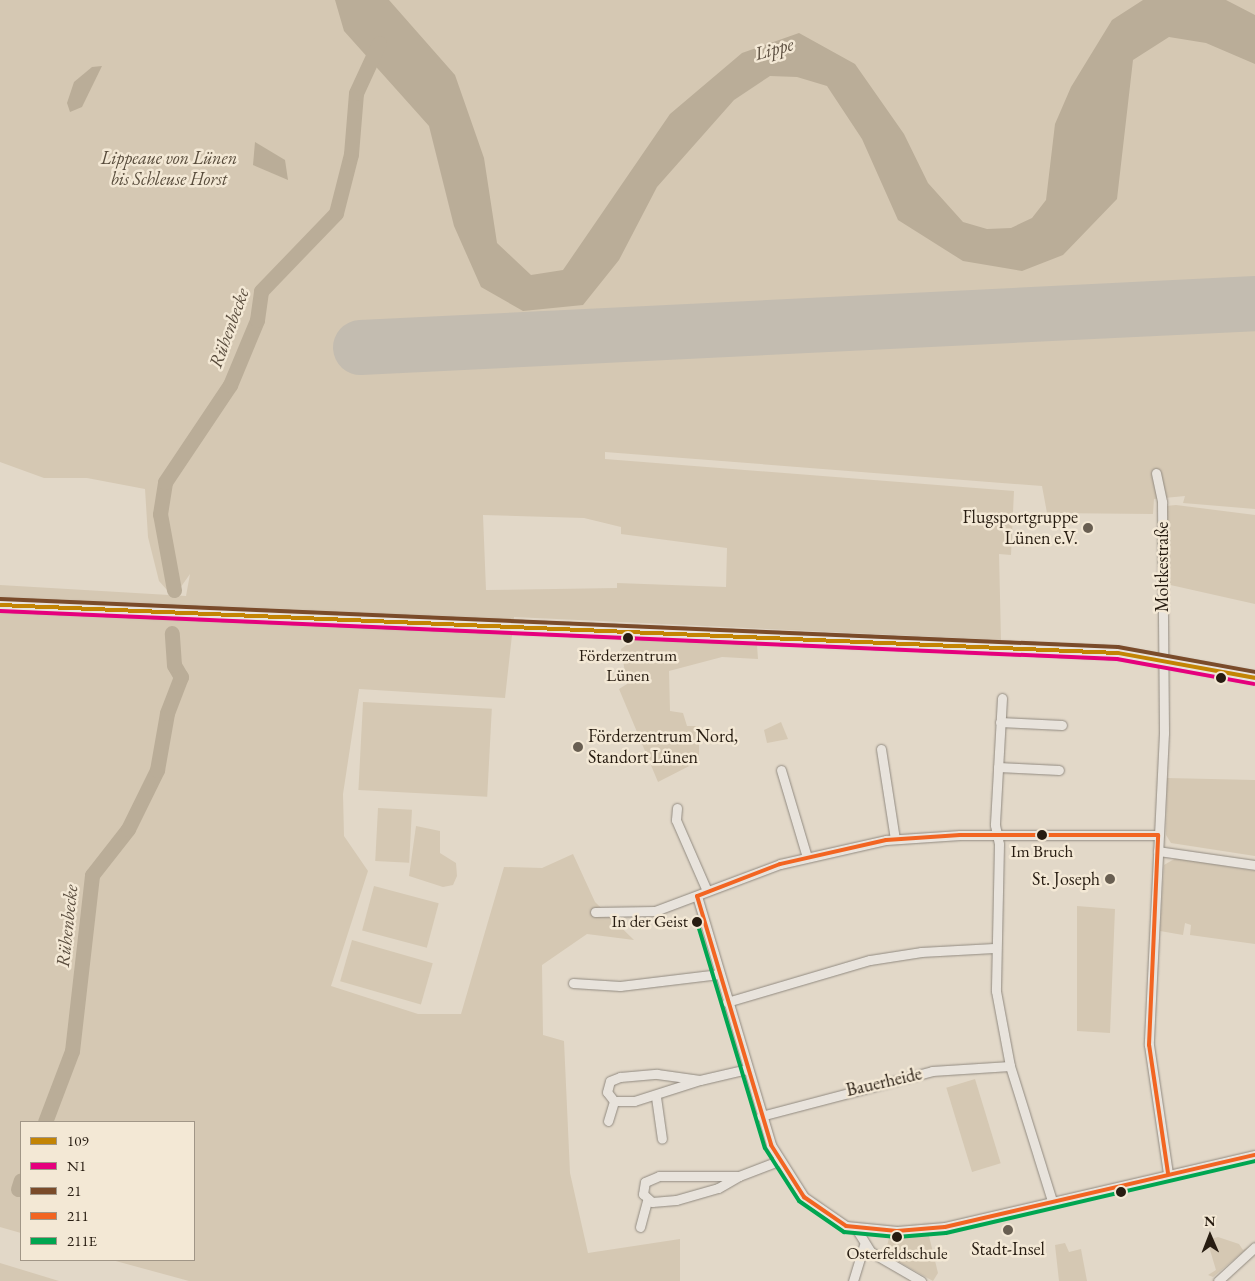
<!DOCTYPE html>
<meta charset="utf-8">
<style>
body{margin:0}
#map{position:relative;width:1255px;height:1281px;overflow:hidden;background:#e2d8c8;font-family:"EB Garamond",serif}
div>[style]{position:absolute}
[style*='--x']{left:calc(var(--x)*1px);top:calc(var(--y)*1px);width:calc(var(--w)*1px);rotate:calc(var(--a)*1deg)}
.green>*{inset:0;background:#d5c8b3;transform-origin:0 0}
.water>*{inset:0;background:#baad98}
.river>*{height:15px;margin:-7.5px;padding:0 7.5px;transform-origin:7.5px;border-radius:7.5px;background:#baad98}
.runway>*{height:55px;margin:-27.5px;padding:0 27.5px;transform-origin:27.5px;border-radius:27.5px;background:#c3bcb0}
.roads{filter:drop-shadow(0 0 1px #918a80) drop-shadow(0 0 1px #918a80)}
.street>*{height:9px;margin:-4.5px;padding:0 4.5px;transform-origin:4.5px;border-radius:4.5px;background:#e8e3dc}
.secondary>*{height:12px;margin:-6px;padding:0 6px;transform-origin:6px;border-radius:6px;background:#e8e3dc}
.bus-1>*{height:4px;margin:-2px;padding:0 2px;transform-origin:2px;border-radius:2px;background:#c38404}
.bus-2>*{height:4px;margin:-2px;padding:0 2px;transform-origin:2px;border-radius:2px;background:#e5007d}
.bus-3>*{height:4px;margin:-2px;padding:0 2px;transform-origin:2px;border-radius:2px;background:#7a4b2a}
.bus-4>*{height:4px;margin:-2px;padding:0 2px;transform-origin:2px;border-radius:2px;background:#f26522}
.bus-5>*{height:4px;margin:-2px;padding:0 2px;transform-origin:2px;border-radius:2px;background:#00a651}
.dots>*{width:14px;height:14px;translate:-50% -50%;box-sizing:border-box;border:2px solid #f3e8d5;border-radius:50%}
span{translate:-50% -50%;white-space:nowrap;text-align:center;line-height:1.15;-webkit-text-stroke:5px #f3e8d5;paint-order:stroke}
.bus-label{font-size:17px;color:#271c11}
.right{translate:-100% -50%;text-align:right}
.park-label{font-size:18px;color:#584c3c;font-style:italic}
.poi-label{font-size:18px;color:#271c11}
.left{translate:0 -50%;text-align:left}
.street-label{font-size:18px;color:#271c11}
.water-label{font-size:19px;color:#5b4e3f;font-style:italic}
.legend{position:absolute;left:20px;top:1121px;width:175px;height:140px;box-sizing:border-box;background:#f3e8d5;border:1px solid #a19687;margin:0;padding:6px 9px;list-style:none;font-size:15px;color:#271c11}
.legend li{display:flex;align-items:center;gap:10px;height:25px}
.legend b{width:25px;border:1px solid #a19687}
.north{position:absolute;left:1185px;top:1211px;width:50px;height:50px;-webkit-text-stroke:4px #f3e8d5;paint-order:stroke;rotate:359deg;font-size:14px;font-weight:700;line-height:20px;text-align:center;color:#271c11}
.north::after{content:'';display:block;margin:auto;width:18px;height:22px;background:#271c11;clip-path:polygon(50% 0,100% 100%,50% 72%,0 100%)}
</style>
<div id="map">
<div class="green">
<div style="clip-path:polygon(evenodd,0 0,1255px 0,1255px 509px,1183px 503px,1185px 496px,1154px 499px,1153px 514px,1047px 513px,1042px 486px,605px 452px,605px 459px,1014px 491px,1011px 555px,999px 554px,1001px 640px,514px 617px,505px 698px,359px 689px,343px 794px,344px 836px,368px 871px,331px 986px,418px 1014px,461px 1014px,504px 867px,542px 868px,573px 854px,595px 902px,634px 940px,587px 934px,542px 965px,543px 1035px,564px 1041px,570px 1173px,588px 1253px,680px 1239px,680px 1281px,189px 1281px,112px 1260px,194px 1260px,194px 1122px,21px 1122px,21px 1233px,0 1227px,0 585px,186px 596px,190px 574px,178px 591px,167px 590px,159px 581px,148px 537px,145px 489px,87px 478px,44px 478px,0 462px,0 0,483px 515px,584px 518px,621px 527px,621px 534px,727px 548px,726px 587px,617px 583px,617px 588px,486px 590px,483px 515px)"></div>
<div style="clip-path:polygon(1176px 505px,1255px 515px,1255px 604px,1166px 584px,1166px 506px)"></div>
<div style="clip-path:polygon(636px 638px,757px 645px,758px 659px,722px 657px,669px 671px,670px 711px,683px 713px,687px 726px,699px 726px,699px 761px,658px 782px,619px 689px,627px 684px,621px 649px)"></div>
<div style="left:363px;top:702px;width:129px;height:88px;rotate:3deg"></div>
<div style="clip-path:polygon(781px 722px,788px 739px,767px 743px,764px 730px)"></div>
<div style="clip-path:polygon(1167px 778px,1255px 780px,1255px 856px,1171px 843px,1166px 835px)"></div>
<div style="left:378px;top:808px;width:34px;height:53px;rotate:3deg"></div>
<div style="clip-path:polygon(416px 826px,440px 831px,440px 853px,456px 863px,457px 876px,453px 885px,443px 887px,409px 876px)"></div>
<div style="clip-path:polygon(1176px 858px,1255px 871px,1255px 944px,1190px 935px,1191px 925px,1185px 923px,1183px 935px,1160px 931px,1164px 865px)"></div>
<div style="left:374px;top:886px;width:67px;height:46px;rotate:15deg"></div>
<div style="clip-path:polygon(1077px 906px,1115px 909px,1110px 1033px,1077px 1031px)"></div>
<div style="left:352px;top:940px;width:84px;height:43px;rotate:16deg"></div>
<div style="left:975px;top:1079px;width:88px;height:30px;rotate:73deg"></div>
<div style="clip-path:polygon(929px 1236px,938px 1273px,933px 1281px,885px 1254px,889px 1238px)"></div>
<div style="clip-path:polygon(1218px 1237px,1239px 1244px,1243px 1250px,1249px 1247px,1213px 1277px,1208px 1275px,1216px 1270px,1207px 1240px)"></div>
<div style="clip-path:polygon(1065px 1243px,1069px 1252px,1081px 1249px,1087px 1281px,1059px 1281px,1055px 1245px)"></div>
<div style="clip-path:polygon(0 1263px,59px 1281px,0 1281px)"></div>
</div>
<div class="water">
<div style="clip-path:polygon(335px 0,389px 0,455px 75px,484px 158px,497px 243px,531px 275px,563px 270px,670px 114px,742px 53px,799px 33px,855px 64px,904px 134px,928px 183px,963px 222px,987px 229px,1011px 228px,1032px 218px,1046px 200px,1055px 124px,1071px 87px,1112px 20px,1143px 0,1226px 0,1255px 15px,1255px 64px,1206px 43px,1169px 37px,1133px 60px,1117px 199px,1063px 255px,1022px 271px,963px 261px,898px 220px,862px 139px,827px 86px,797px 77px,770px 76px,734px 100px,657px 187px,619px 260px,583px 305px,523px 311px,481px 287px,454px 226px,429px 126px,344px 31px)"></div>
<div style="clip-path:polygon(102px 66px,82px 107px,70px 112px,67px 103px,74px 82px,92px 67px)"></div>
<div style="clip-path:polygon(255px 142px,285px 160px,288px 180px,253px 165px)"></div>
</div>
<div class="river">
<div style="--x:174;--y:590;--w:77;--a:-100.4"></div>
<div style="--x:160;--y:514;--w:32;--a:-81"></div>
<div style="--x:165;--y:482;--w:117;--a:-56.2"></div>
<div style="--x:230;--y:385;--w:70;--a:-67.4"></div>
<div style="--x:257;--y:320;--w:29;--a:-82"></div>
<div style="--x:261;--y:291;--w:108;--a:-46.1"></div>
<div style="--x:336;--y:213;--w:61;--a:-75.7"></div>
<div style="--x:351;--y:154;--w:61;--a:-85.3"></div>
<div style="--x:356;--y:93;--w:55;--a:-65.3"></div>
<div style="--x:45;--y:1122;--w:76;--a:-69.2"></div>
<div style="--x:72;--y:1051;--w:177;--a:-83.5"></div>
<div style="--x:92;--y:875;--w:58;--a:-52"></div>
<div style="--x:128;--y:829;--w:66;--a:-63.8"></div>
<div style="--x:157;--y:770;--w:58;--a:-80"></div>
<div style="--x:167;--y:713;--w:39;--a:-69"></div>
<div style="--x:181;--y:677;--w:14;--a:-120"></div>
<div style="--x:174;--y:665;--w:32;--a:-94"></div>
<div style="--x:18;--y:1189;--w:9;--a:-72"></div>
</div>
<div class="runway">
<div style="--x:360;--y:347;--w:896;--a:-2.81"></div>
</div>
<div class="roads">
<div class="street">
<div style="--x:1156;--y:473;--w:30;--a:78"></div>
<div style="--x:1162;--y:502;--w:231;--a:89.5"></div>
<div style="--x:1164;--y:733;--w:312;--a:92.8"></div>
<div style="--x:1149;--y:1045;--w:129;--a:81.6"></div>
<div style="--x:1002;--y:698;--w:127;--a:93.2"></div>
<div style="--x:995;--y:825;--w:19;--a:78"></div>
<div style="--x:999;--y:844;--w:147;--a:91.2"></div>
<div style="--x:996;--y:991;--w:76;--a:79.4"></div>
<div style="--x:1010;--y:1066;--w:141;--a:72.7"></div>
<div style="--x:1000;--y:722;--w:62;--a:2.8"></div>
<div style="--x:881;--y:749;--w:91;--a:81.2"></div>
<div style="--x:998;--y:767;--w:61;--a:2.8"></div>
<div style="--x:781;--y:770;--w:91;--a:73.4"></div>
<div style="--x:677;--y:808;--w:12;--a:95"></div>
<div style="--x:676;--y:820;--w:77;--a:66.4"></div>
<div style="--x:1158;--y:851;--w:98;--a:8.2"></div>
<div style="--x:697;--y:896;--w:260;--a:73.4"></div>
<div style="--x:771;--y:1145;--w:62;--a:57.6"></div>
<div style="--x:804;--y:1197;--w:51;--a:34.6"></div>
<div style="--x:846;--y:1226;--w:51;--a:5.6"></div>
<div style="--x:897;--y:1231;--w:48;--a:-4.8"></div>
<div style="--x:945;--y:1227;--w:318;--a:-13.1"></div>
<div style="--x:595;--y:912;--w:60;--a:-1"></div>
<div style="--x:655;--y:911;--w:134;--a:-20.6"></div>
<div style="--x:780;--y:864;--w:109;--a:-12.8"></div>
<div style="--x:886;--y:840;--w:74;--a:-3.9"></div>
<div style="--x:960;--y:835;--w:198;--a:0"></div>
<div style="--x:573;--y:983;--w:47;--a:3.7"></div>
<div style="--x:620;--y:986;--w:100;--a:-6.9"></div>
<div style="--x:727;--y:1002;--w:149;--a:-16.4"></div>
<div style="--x:870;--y:960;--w:52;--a:-8.9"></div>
<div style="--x:921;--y:952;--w:73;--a:-3.1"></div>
<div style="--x:700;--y:1080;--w:69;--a:162.3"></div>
<div style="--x:634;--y:1101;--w:20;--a:180"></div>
<div style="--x:614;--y:1101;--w:11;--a:-128"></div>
<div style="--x:607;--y:1092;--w:11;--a:-75"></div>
<div style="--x:610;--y:1081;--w:11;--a:-22"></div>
<div style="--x:620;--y:1077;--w:37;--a:-5"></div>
<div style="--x:657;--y:1074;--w:43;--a:7.9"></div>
<div style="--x:700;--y:1080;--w:48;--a:-13.2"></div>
<div style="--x:656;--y:1097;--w:42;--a:81.9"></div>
<div style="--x:761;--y:1116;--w:177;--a:-14.7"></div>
<div style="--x:932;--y:1071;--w:78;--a:-3.7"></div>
<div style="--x:608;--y:1121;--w:21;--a:-73"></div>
<div style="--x:739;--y:1176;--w:24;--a:150"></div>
<div style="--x:718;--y:1188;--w:44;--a:164.1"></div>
<div style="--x:676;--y:1200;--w:24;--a:175"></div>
<div style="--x:652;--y:1202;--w:12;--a:-138"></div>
<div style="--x:643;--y:1194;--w:12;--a:-81"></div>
<div style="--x:645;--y:1182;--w:15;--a:-23"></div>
<div style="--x:659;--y:1176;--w:80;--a:0"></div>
<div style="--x:739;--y:1176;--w:42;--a:-21"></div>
<div style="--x:640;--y:1227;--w:28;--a:-75"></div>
<div style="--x:857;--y:1230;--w:26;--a:58"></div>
<div style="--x:871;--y:1252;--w:58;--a:30.1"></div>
<div style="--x:853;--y:1281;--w:37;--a:-73"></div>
<div style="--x:1218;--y:1281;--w:50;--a:-42.6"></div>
</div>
<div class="secondary">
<div style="--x:0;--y:605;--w:1119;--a:2.46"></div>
<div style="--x:1118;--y:653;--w:139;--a:10.3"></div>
</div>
</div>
<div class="bus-1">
<div style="--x:0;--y:605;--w:1119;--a:2.46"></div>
<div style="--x:1118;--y:653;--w:139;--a:10.3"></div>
</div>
<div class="bus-2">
<div style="--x:0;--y:611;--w:1118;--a:2.46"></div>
<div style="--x:1117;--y:659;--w:139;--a:10.3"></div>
</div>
<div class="bus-3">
<div style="--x:0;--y:599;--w:1119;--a:2.46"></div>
<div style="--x:1118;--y:647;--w:139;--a:10.3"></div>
</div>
<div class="bus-4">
<div style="--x:1168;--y:1173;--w:129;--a:-98.4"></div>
<div style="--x:1149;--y:1045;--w:210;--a:-87.5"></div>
<div style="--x:1158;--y:835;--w:198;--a:180"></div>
<div style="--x:960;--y:835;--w:74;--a:176.1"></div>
<div style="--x:886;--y:840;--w:109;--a:167.2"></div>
<div style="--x:780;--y:864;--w:89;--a:158.9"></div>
<div style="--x:697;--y:896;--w:260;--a:73.4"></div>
<div style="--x:771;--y:1145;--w:62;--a:57.6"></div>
<div style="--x:804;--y:1197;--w:51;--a:34.6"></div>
<div style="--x:846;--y:1226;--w:51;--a:5.6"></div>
<div style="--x:897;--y:1231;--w:48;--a:-4.8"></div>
<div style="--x:945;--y:1227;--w:318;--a:-13.1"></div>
</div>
<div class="bus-5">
<div style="--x:697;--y:922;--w:236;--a:73.3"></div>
<div style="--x:765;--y:1148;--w:63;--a:57.3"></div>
<div style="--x:799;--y:1201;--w:55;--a:34.6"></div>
<div style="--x:844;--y:1232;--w:53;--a:5.4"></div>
<div style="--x:897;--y:1237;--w:49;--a:-4.7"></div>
<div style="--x:946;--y:1233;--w:317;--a:-13.1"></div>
</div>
<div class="dots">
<div style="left:1088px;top:528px;background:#685e51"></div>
<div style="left:628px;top:638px;background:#271c11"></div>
<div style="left:1221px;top:678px;background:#271c11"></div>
<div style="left:578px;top:747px;background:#685e51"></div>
<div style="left:1042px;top:835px;background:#271c11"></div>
<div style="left:1110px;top:879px;background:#685e51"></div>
<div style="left:697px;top:922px;background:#271c11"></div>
<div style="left:1121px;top:1192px;background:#271c11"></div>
<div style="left:1008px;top:1230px;background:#685e51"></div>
<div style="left:897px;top:1237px;background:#271c11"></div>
</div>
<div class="bus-label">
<span style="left:628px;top:666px">Förderzentrum<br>Lünen</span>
<span style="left:1042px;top:852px">Im Bruch</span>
<span class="right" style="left:688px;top:922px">In der Geist</span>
<span style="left:897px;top:1254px">Osterfeldschule</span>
</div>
<div class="park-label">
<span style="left:169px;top:169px">Lippeaue von Lünen<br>bis Schleuse Horst</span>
</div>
<div class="poi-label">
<span class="right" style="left:1078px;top:528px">Flugsportgruppe<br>Lünen e.V.</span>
<span class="left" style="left:588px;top:747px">Förderzentrum Nord,<br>Standort Lünen</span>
<span class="right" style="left:1100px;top:879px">St. Joseph</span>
<span style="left:1008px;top:1249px">Stadt-Insel</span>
</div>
<div class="street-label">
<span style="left:1162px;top:567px;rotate:-90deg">Moltkestraße</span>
<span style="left:884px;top:1082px;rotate:-13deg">Bauerheide</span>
</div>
<div class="water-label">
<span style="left:774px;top:49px;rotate:-16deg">Lippe</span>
<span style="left:229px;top:328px;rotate:-70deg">Rühenbecke</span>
<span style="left:67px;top:926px;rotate:-84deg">Rühenbecke</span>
</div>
<ul class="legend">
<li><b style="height:6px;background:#c38404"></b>109</li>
<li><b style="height:6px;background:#e5007d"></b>N1</li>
<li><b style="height:6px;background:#7a4b2a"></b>21</li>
<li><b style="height:6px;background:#f26522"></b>211</li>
<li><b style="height:6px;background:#00a651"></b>211E</li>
</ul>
<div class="north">N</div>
</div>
